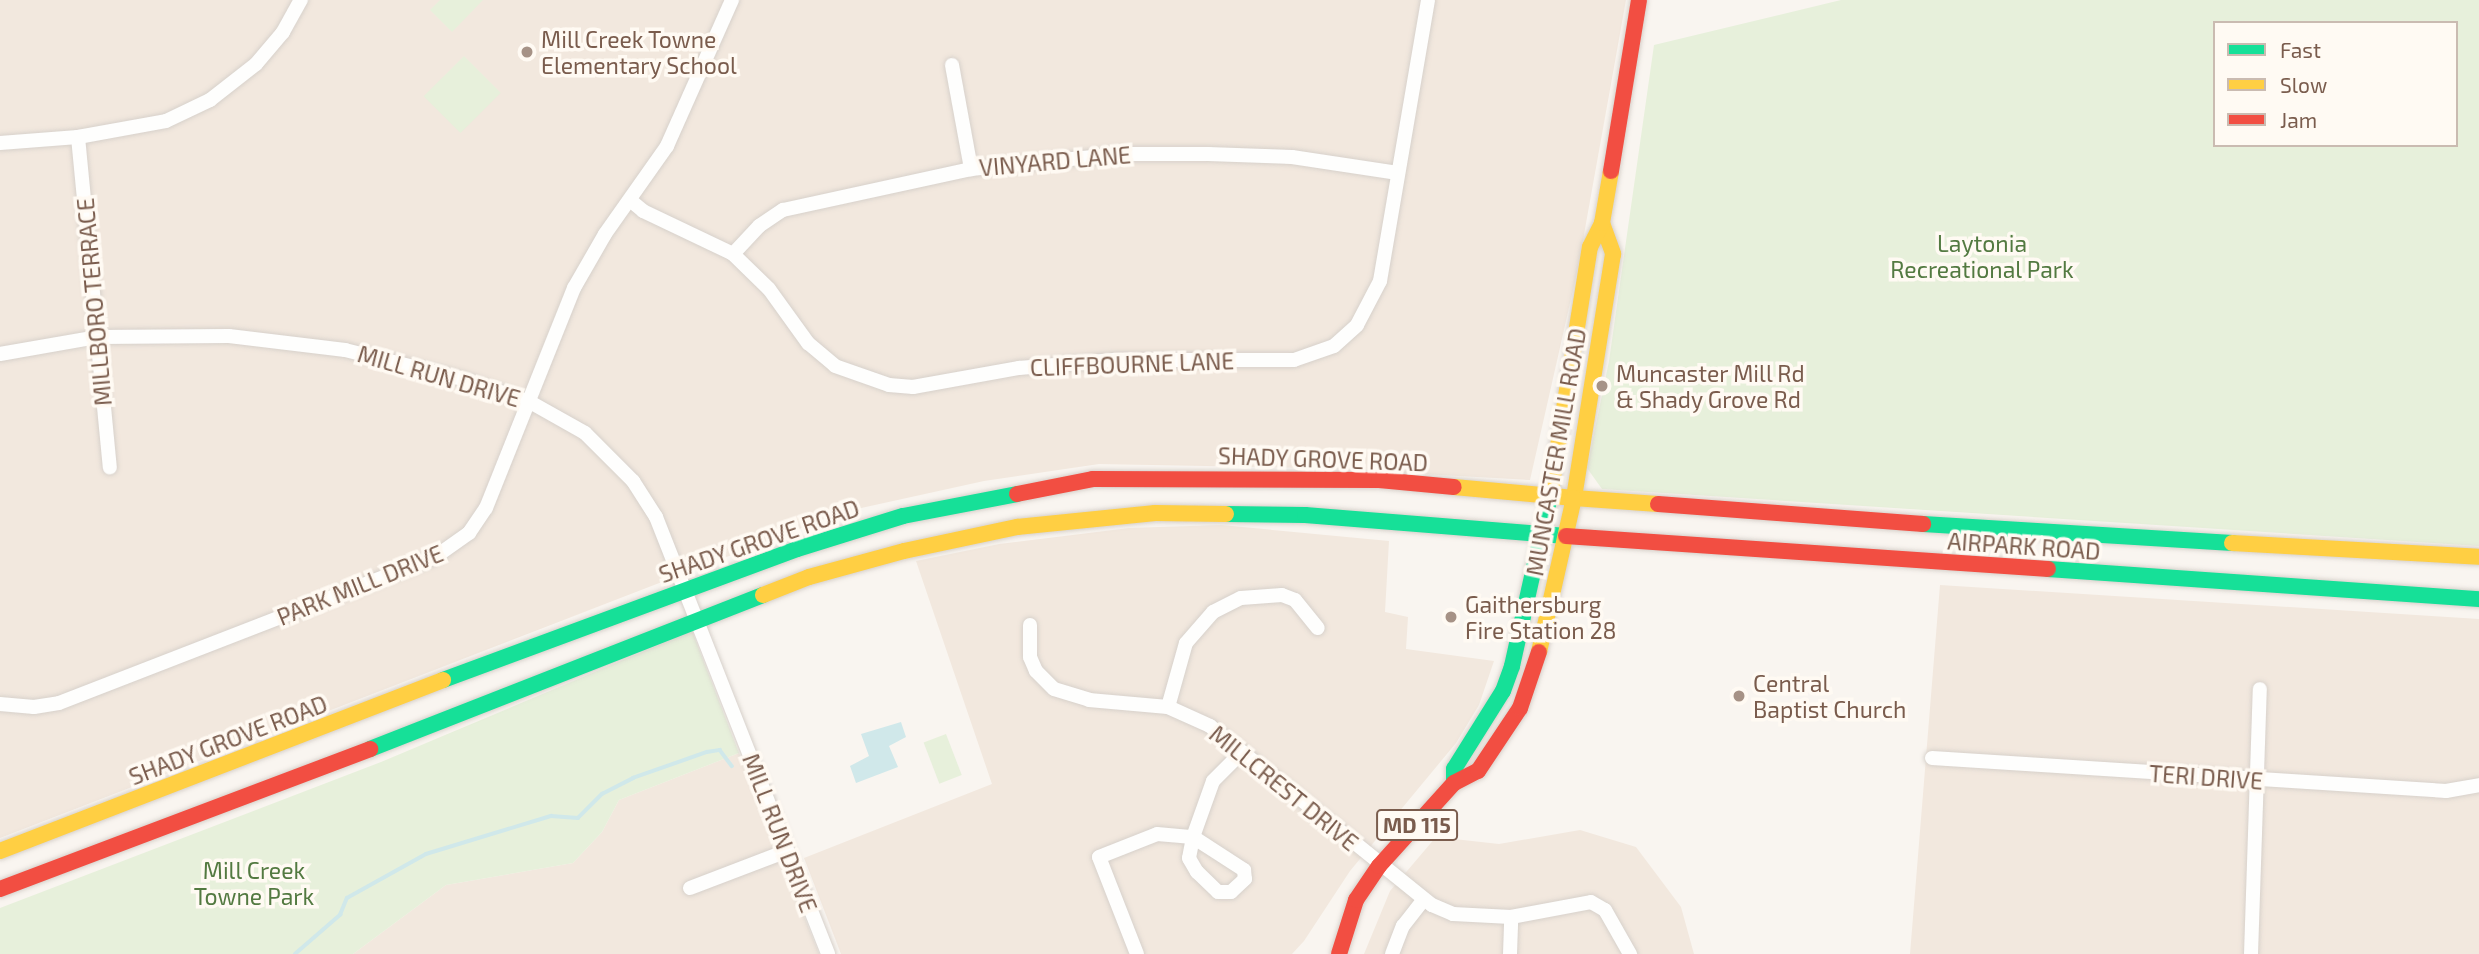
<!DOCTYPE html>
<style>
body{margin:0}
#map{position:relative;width:2479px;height:954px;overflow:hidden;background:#f9f5f0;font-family:"Exo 2",sans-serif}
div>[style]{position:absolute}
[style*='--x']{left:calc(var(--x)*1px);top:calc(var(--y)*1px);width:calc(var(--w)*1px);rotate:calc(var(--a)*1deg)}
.residential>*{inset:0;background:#f2e8de}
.green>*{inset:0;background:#e7f0db;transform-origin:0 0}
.water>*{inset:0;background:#d0e8ea}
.stream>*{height:3.5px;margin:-1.75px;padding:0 1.75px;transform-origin:1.75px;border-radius:1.75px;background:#d0e8ea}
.roads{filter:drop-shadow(0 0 2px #d7d1cb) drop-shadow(0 0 2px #d7d1cb)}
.street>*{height:14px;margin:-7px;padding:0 7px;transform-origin:7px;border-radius:7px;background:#fefefd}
.fast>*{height:16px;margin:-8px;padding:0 8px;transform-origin:8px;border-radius:8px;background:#16e098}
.slow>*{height:16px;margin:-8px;padding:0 8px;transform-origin:8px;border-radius:8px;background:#ffcf43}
.jam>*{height:16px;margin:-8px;padding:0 8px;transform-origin:8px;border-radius:8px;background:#f24e42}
.dots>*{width:19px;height:19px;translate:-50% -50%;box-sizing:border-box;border:4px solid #fffaf3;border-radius:50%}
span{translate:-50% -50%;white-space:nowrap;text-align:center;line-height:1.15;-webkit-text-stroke:7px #fffaf3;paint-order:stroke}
.shield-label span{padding:2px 5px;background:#fffaf3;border:2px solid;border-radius:5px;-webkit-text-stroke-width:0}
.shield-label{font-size:21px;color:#7a5c4d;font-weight:700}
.poi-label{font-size:23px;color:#7a5c4d}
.left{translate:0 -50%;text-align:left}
.street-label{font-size:23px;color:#7a5c4d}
.park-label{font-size:23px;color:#537a41}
.legend{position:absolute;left:2213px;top:21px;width:245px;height:126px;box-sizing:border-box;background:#fffaf3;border:2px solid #cabbb1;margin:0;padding:9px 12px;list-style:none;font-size:21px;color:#7a5c4d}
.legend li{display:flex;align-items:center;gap:14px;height:35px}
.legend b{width:35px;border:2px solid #cabbb1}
</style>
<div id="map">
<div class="residential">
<div style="clip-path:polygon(0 0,1626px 0,1578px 268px,1530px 480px,1315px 468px,1099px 464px,984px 481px,843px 512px,0 838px)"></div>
<div style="clip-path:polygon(1221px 525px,1389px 541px,1385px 612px,1408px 617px,1406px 649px,1494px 661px,1479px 705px,1456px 743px,1350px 871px,1304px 941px,1292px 954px,841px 954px,804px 858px,992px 784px,916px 561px,999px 544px,1129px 528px)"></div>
<div style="clip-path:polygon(1940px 585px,2479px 619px,2479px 954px,1910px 954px)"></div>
<div style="clip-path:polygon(739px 753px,819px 954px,353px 954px,446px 885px,573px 863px,602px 832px,619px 800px)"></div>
<div style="clip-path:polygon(1580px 830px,1636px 847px,1681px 907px,1694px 954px,1364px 954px,1390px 891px,1436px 837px,1499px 844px)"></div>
</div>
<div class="green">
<div style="clip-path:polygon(440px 0,483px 0,452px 32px,430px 10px)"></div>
<div style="clip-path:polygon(evenodd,1841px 0,2479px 0,2479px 546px,1602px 489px,1587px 468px,1609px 361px,1654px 45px,1841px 0,2215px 23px,2456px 23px,2456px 145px,2215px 145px,2215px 23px)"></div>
<div style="left:464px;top:56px;width:52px;height:57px;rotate:45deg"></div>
<div style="clip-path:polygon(692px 631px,739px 753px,619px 800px,602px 832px,573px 863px,446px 885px,353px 954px,0 954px,0 908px,381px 762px)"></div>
<div style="left:946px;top:734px;width:44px;height:24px;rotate:69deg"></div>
</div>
<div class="water">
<div style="clip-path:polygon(901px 722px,906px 737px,889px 746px,898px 767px,856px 783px,850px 766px,869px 756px,861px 734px)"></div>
</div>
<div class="stream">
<div style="--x:295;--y:954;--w:60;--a:-40.9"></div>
<div style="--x:340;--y:915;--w:18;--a:-68"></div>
<div style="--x:347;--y:898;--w:90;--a:-29.1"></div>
<div style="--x:426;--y:854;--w:131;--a:-16.9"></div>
<div style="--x:551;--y:816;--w:27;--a:4"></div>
<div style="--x:578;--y:818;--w:34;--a:-45"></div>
<div style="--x:602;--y:794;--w:35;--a:-27"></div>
<div style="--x:633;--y:778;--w:78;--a:-19.4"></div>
<div style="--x:707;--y:752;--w:13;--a:-9"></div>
<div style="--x:720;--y:750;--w:20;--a:53"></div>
</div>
<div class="roads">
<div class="street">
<div style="--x:952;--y:65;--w:106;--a:79.6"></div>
<div style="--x:78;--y:137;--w:332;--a:84.5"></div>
<div style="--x:0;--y:143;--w:78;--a:-4.4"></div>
<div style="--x:78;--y:137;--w:89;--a:-10.3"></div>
<div style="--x:166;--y:121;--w:49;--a:-25.5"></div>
<div style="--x:210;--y:100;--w:58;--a:-38"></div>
<div style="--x:256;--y:64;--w:42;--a:-49.8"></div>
<div style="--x:283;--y:32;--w:37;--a:-61"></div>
<div style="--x:630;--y:200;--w:17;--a:40"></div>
<div style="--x:643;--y:211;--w:100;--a:25.5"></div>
<div style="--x:733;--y:254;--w:50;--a:44.2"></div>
<div style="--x:769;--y:289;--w:67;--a:54.2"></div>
<div style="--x:808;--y:343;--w:35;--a:40"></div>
<div style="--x:835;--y:366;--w:57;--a:19.4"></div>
<div style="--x:889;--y:385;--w:24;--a:5"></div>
<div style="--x:913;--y:387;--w:108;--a:-10.2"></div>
<div style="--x:1019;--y:368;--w:96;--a:-4.8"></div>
<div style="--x:1115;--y:360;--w:179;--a:0"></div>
<div style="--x:1294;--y:360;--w:42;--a:-19.3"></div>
<div style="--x:1334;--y:346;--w:31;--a:-42"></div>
<div style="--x:1357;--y:325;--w:50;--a:-62.4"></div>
<div style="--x:1380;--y:281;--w:285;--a:-80.3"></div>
<div style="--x:733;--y:254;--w:38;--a:-47"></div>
<div style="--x:759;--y:226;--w:29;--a:-34"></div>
<div style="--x:783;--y:210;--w:192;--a:-12.3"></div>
<div style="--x:971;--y:169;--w:150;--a:-5.7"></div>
<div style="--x:1120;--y:154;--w:88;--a:0"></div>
<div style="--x:1208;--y:154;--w:84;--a:2"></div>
<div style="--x:1292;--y:157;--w:107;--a:8.6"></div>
<div style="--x:0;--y:354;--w:98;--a:-9.9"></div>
<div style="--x:97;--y:337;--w:132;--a:-0.4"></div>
<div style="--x:229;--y:336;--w:117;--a:6.9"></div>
<div style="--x:345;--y:350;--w:121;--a:13.9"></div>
<div style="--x:462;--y:379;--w:72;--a:18.7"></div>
<div style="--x:530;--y:402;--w:63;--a:29.4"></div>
<div style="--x:585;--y:433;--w:68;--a:45"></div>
<div style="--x:633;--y:481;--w:43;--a:57.4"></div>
<div style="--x:656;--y:517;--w:470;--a:68.5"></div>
<div style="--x:1030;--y:625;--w:32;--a:90"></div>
<div style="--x:1030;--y:657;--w:15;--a:67"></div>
<div style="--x:1036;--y:671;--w:25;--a:45"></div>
<div style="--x:1054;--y:689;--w:37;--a:17"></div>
<div style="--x:1089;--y:700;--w:79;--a:5.1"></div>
<div style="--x:1168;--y:707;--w:46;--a:24.3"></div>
<div style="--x:1210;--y:726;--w:285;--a:38.9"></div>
<div style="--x:1432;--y:905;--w:23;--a:23"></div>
<div style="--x:1453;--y:914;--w:58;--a:3"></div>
<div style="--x:1511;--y:917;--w:81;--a:-10.6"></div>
<div style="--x:1591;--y:902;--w:16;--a:30"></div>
<div style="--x:1605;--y:910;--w:51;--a:60.4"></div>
<div style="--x:0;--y:704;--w:34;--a:5"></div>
<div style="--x:34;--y:707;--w:25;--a:-9"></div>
<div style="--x:59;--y:703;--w:403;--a:-21.2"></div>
<div style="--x:435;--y:557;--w:42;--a:-35.2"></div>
<div style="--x:469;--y:533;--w:30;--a:-56"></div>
<div style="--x:486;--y:508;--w:237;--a:-68.2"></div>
<div style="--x:574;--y:288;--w:62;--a:-60.1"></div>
<div style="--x:605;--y:234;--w:108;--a:-54.8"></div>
<div style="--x:667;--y:146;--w:160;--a:-66"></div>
<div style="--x:1168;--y:707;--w:66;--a:-74.3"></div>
<div style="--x:1186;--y:643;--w:41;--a:-48.9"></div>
<div style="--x:1213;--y:612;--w:31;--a:-27"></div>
<div style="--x:1241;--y:598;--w:41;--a:-4.2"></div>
<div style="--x:1282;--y:595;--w:14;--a:21"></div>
<div style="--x:1295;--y:600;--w:36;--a:51"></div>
<div style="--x:1932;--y:758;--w:515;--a:3.67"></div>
<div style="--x:2446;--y:791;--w:34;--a:-10"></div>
<div style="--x:1193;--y:837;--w:61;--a:32.9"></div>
<div style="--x:1244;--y:870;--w:9;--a:84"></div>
<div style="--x:1245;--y:879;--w:19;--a:137"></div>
<div style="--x:1231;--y:892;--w:13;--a:180"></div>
<div style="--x:1218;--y:892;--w:29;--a:-136"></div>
<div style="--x:1197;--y:872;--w:16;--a:-120"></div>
<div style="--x:1189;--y:858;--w:21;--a:-79"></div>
<div style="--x:690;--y:888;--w:104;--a:-20.9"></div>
<div style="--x:1137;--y:954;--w:104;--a:-111.4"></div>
<div style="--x:1099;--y:857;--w:62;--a:-21.6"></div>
<div style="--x:1157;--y:834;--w:36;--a:5"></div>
<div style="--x:1193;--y:837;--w:59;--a:-70.3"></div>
<div style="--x:1213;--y:781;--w:41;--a:-45"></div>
<div style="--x:1392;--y:954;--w:30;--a:-69"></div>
<div style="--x:1403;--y:926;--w:33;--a:-52"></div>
<div style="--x:1510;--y:954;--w:37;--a:-88"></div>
<div style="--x:2251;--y:954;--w:265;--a:-88.1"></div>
</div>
<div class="fast">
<div style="--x:1226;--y:514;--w:79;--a:0.7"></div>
<div style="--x:1305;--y:515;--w:262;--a:4.6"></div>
<div style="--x:1923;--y:524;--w:310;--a:3.5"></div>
<div style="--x:2048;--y:569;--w:432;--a:4"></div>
<div style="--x:443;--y:680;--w:377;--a:-20.3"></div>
<div style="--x:797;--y:549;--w:111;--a:-17.3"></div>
<div style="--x:903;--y:516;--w:116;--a:-10.9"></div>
<div style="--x:370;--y:749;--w:422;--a:-21.4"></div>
<div style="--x:1454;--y:783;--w:14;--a:-90"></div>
<div style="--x:1454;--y:769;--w:92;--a:-57.9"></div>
<div style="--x:1503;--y:691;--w:27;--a:-70"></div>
<div style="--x:1512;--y:666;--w:174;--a:-77.4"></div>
</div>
<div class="slow">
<div style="--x:1602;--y:223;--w:33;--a:70"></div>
<div style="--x:1613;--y:254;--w:247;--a:99.1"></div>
<div style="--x:1574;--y:498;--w:84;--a:4.1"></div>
<div style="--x:1454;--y:487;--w:121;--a:5.2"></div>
<div style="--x:1574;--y:498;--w:158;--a:102.8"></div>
<div style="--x:1550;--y:496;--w:252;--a:-80.9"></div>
<div style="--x:1590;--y:247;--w:27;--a:-63"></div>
<div style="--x:1602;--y:223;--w:53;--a:-80.2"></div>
<div style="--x:2232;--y:543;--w:247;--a:3.2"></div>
<div style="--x:763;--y:595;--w:49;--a:-21.4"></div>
<div style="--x:809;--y:577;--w:98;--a:-15.3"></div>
<div style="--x:904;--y:551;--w:116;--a:-12"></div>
<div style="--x:1017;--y:527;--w:139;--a:-5.8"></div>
<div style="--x:1155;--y:513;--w:71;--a:0.8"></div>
<div style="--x:0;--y:851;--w:475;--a:-21.1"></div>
</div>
<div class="jam">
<div style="--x:1611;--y:171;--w:173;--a:-80.7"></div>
<div style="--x:1017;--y:494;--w:77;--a:-11.2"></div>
<div style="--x:1093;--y:479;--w:286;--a:0.2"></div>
<div style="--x:1379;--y:480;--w:75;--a:5.3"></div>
<div style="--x:1658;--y:504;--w:266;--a:4.3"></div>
<div style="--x:1566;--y:536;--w:483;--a:3.9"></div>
<div style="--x:0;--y:889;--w:396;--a:-20.7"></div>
<div style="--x:1339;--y:954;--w:57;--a:-72.5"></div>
<div style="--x:1356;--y:900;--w:41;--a:-55.9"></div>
<div style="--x:1379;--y:866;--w:112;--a:-47.9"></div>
<div style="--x:1454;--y:783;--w:27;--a:-27"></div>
<div style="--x:1478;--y:771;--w:76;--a:-56.3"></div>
<div style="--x:1520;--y:708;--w:59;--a:-71.3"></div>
</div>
</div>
<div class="dots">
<div style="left:527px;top:52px;background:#a69286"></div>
<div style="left:1602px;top:386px;background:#a69286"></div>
<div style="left:1451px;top:617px;background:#a69286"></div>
<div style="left:1739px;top:696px;background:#a69286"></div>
</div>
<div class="shield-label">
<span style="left:1417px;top:825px">MD 115</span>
</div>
<div class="poi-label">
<span class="left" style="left:541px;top:52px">Mill Creek Towne<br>Elementary School</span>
<span class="left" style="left:1616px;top:386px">Muncaster Mill Rd<br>&amp; Shady Grove Rd</span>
<span class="left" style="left:1465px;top:617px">Gaithersburg<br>Fire Station 28</span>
<span class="left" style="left:1753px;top:696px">Central<br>Baptist Church</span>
</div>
<div class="street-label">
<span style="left:1055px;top:161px;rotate:-5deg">VINYARD LANE</span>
<span style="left:94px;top:302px;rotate:-95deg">MILLBORO TERRACE</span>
<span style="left:1132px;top:364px;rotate:-2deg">CLIFFBOURNE LANE</span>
<span style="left:439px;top:376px;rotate:16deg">MILL RUN DRIVE</span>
<span style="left:1556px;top:452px;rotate:-80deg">MUNCASTER MILL ROAD</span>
<span style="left:1323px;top:459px;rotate:2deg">SHADY GROVE ROAD</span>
<span style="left:759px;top:541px;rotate:-19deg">SHADY GROVE ROAD</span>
<span style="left:2024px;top:546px;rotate:4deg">AIRPARK ROAD</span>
<span style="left:360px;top:585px;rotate:-22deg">PARK MILL DRIVE</span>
<span style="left:228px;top:740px;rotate:-21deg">SHADY GROVE ROAD</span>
<span style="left:2206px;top:777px;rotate:4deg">TERI DRIVE</span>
<span style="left:1284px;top:788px;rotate:39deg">MILLCREST DRIVE</span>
<span style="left:780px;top:833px;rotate:69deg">MILL RUN DRIVE</span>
</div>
<div class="park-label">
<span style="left:1982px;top:256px">Laytonia<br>Recreational Park</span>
<span style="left:254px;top:883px">Mill Creek<br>Towne Park</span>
</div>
<ul class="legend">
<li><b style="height:9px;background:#16e098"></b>Fast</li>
<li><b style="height:9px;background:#ffcf43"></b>Slow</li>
<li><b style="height:9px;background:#f24e42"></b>Jam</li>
</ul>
</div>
